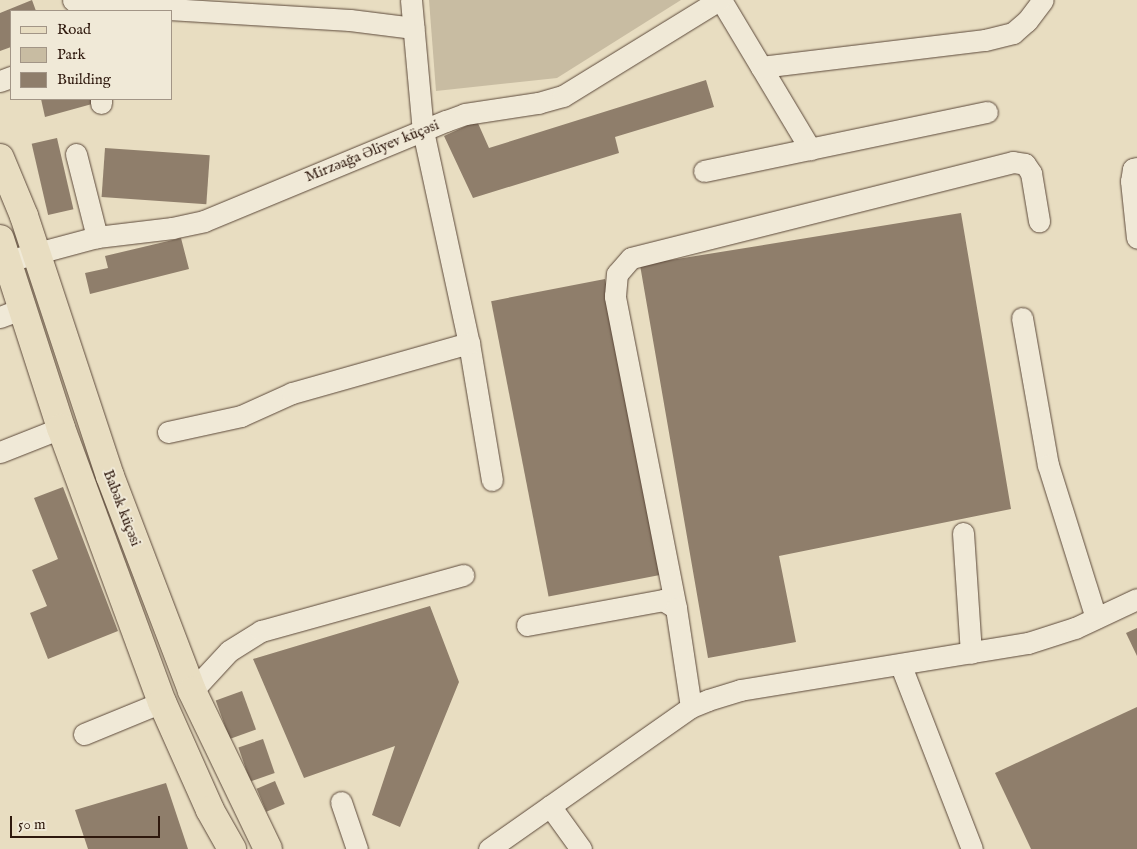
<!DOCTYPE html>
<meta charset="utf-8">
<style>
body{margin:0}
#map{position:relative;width:1137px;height:849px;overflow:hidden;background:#e8ddc1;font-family:"IM FELL English",serif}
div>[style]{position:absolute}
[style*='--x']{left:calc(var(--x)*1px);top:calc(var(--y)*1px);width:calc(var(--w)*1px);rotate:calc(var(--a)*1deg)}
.green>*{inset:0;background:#c8bca2}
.building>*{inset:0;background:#8f7e6b;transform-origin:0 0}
.roads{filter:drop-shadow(0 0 1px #5c493a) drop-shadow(0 0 1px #5c493a)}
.minor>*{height:21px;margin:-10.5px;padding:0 10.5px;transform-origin:10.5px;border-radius:10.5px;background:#f0e9d7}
.major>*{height:28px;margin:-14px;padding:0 14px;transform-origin:14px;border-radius:14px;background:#e8ddc1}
span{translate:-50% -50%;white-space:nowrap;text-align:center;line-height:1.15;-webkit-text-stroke:4px #f0e9d7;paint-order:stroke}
.street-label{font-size:15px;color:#2e180d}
.legend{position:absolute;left:10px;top:10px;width:162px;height:90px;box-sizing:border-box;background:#f0e9d7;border:1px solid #a29586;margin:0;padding:6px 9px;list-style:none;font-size:15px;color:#2e180d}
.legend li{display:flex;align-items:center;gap:10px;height:25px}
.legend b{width:25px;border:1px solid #a29586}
.scale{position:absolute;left:10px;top:816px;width:150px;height:22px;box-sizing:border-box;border:2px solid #2e180d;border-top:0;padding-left:6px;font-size:15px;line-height:18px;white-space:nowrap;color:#2e180d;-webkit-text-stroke:4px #f0e9d7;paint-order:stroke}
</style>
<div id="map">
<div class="green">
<div style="clip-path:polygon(429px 0,681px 0,557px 78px,436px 91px)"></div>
</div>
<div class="building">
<div style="clip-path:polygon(32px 0,36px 11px,11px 11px,11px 47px,0 51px,0 13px)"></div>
<div style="clip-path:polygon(706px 80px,714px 107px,615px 137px,619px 153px,473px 198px,444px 136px,477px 121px,489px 148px)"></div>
<div style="clip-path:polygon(41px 99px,91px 99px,92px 104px,45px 117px)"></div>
<div style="left:57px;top:138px;width:73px;height:26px;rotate:77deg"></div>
<div style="left:105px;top:148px;width:105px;height:49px;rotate:4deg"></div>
<div style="clip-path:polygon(961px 213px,1011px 509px,779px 556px,796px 642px,708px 658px,640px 265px)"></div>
<div style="clip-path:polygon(181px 238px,189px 269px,90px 294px,85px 273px,108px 268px,105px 256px)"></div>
<div style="left:605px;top:279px;width:301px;height:116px;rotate:79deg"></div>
<div style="clip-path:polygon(63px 487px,118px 631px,48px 659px,30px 613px,47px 606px,32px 570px,58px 559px,34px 498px)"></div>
<div style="clip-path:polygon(430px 606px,459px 682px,400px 827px,372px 815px,395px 746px,304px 778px,253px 659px)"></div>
<div style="clip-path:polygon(1137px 628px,1137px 656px,1126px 633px)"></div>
<div style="left:242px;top:691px;width:41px;height:28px;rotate:70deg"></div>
<div style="clip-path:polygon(1137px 707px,1137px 849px,1031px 849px,995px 773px)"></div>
<div style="left:263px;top:739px;width:36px;height:26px;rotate:71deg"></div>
<div style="left:275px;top:781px;width:25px;height:20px;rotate:67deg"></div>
<div style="clip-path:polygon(166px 783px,188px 849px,88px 849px,75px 810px)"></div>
</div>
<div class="roads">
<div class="minor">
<div style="--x:73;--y:0;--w:30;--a:9"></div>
<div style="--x:103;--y:5;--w:247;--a:3.5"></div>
<div style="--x:350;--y:20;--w:64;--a:7.2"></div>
<div style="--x:411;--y:0;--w:132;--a:84.8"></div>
<div style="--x:423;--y:131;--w:217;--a:77.8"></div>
<div style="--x:469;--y:343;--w:139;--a:80.5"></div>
<div style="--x:721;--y:0;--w:174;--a:59.1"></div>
<div style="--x:761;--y:67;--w:226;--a:-6.9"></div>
<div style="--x:985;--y:40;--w:29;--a:-14"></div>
<div style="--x:1013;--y:33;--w:18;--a:-41"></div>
<div style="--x:1027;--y:21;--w:26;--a:-53"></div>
<div style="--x:0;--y:81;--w:12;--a:-20"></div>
<div style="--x:101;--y:103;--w:4;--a:-90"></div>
<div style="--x:76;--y:154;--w:86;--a:75.8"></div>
<div style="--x:1137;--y:168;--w:4;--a:166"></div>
<div style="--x:1133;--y:169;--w:12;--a:99"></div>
<div style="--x:1131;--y:181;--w:57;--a:84"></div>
<div style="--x:704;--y:171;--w:289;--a:-11.8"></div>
<div style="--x:0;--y:263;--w:100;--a:-15"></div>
<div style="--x:97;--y:237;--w:76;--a:-6.8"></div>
<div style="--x:172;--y:228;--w:33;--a:-12"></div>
<div style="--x:204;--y:221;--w:262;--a:-22.5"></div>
<div style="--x:446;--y:121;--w:20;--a:-20"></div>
<div style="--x:465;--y:114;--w:74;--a:-8.6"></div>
<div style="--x:538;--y:103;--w:26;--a:-16"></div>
<div style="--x:563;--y:96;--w:183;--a:-31.6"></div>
<div style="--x:0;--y:317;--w:22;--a:-21"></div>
<div style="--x:1022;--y:318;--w:149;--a:80"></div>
<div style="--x:1048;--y:465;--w:160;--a:72.6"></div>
<div style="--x:168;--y:432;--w:75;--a:-12.4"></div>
<div style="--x:241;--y:416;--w:56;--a:-24.3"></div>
<div style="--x:292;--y:393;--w:184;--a:-15.8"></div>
<div style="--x:0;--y:452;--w:66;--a:-21.5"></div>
<div style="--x:963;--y:533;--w:120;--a:86.2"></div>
<div style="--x:676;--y:608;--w:318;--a:-101.1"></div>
<div style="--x:615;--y:296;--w:22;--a:-85"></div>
<div style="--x:617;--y:274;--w:21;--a:-49"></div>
<div style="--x:631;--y:258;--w:394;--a:-14.1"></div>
<div style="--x:1013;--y:162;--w:12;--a:9"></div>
<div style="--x:1025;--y:164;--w:11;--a:56"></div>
<div style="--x:1031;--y:173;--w:49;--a:80.5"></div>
<div style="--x:527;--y:625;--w:138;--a:-10.4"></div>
<div style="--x:663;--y:600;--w:15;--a:32"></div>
<div style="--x:676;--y:608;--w:100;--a:81.4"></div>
<div style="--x:901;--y:666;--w:196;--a:68.8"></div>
<div style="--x:192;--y:691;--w:54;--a:-47.2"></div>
<div style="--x:229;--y:651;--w:38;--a:-32"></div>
<div style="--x:261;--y:631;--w:210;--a:-15.5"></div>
<div style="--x:84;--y:734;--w:84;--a:-22.3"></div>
<div style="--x:341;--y:802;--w:50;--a:71.2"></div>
<div style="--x:550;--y:806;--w:53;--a:54.2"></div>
<div style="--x:489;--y:849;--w:247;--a:-35.1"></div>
<div style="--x:691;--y:707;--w:18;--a:-22"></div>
<div style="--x:708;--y:700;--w:34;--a:-17"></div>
<div style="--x:740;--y:690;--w:292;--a:-9.3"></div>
<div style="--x:1028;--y:643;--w:49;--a:-17.7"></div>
<div style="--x:1075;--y:628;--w:68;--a:-25.1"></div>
</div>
<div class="major">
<div style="--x:0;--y:158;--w:63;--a:67.5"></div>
<div style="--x:24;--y:216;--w:274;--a:71.7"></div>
<div style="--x:110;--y:476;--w:230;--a:69.1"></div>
<div style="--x:192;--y:691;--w:175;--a:64.3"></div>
<div style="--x:0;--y:239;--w:199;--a:72.1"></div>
<div style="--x:61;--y:428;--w:292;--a:69.8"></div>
<div style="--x:162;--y:702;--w:118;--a:66"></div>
<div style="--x:210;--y:810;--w:45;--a:60.6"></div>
</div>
</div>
<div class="street-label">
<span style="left:372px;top:151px;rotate:-22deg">Mirzəağa Əliyev küçəsi</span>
<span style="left:122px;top:508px;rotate:69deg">Babək küçəsi</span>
</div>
<ul class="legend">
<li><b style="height:6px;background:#e8ddc1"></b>Road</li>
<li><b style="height:14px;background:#c8bca2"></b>Park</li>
<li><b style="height:14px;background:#8f7e6b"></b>Building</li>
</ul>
<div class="scale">50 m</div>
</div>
